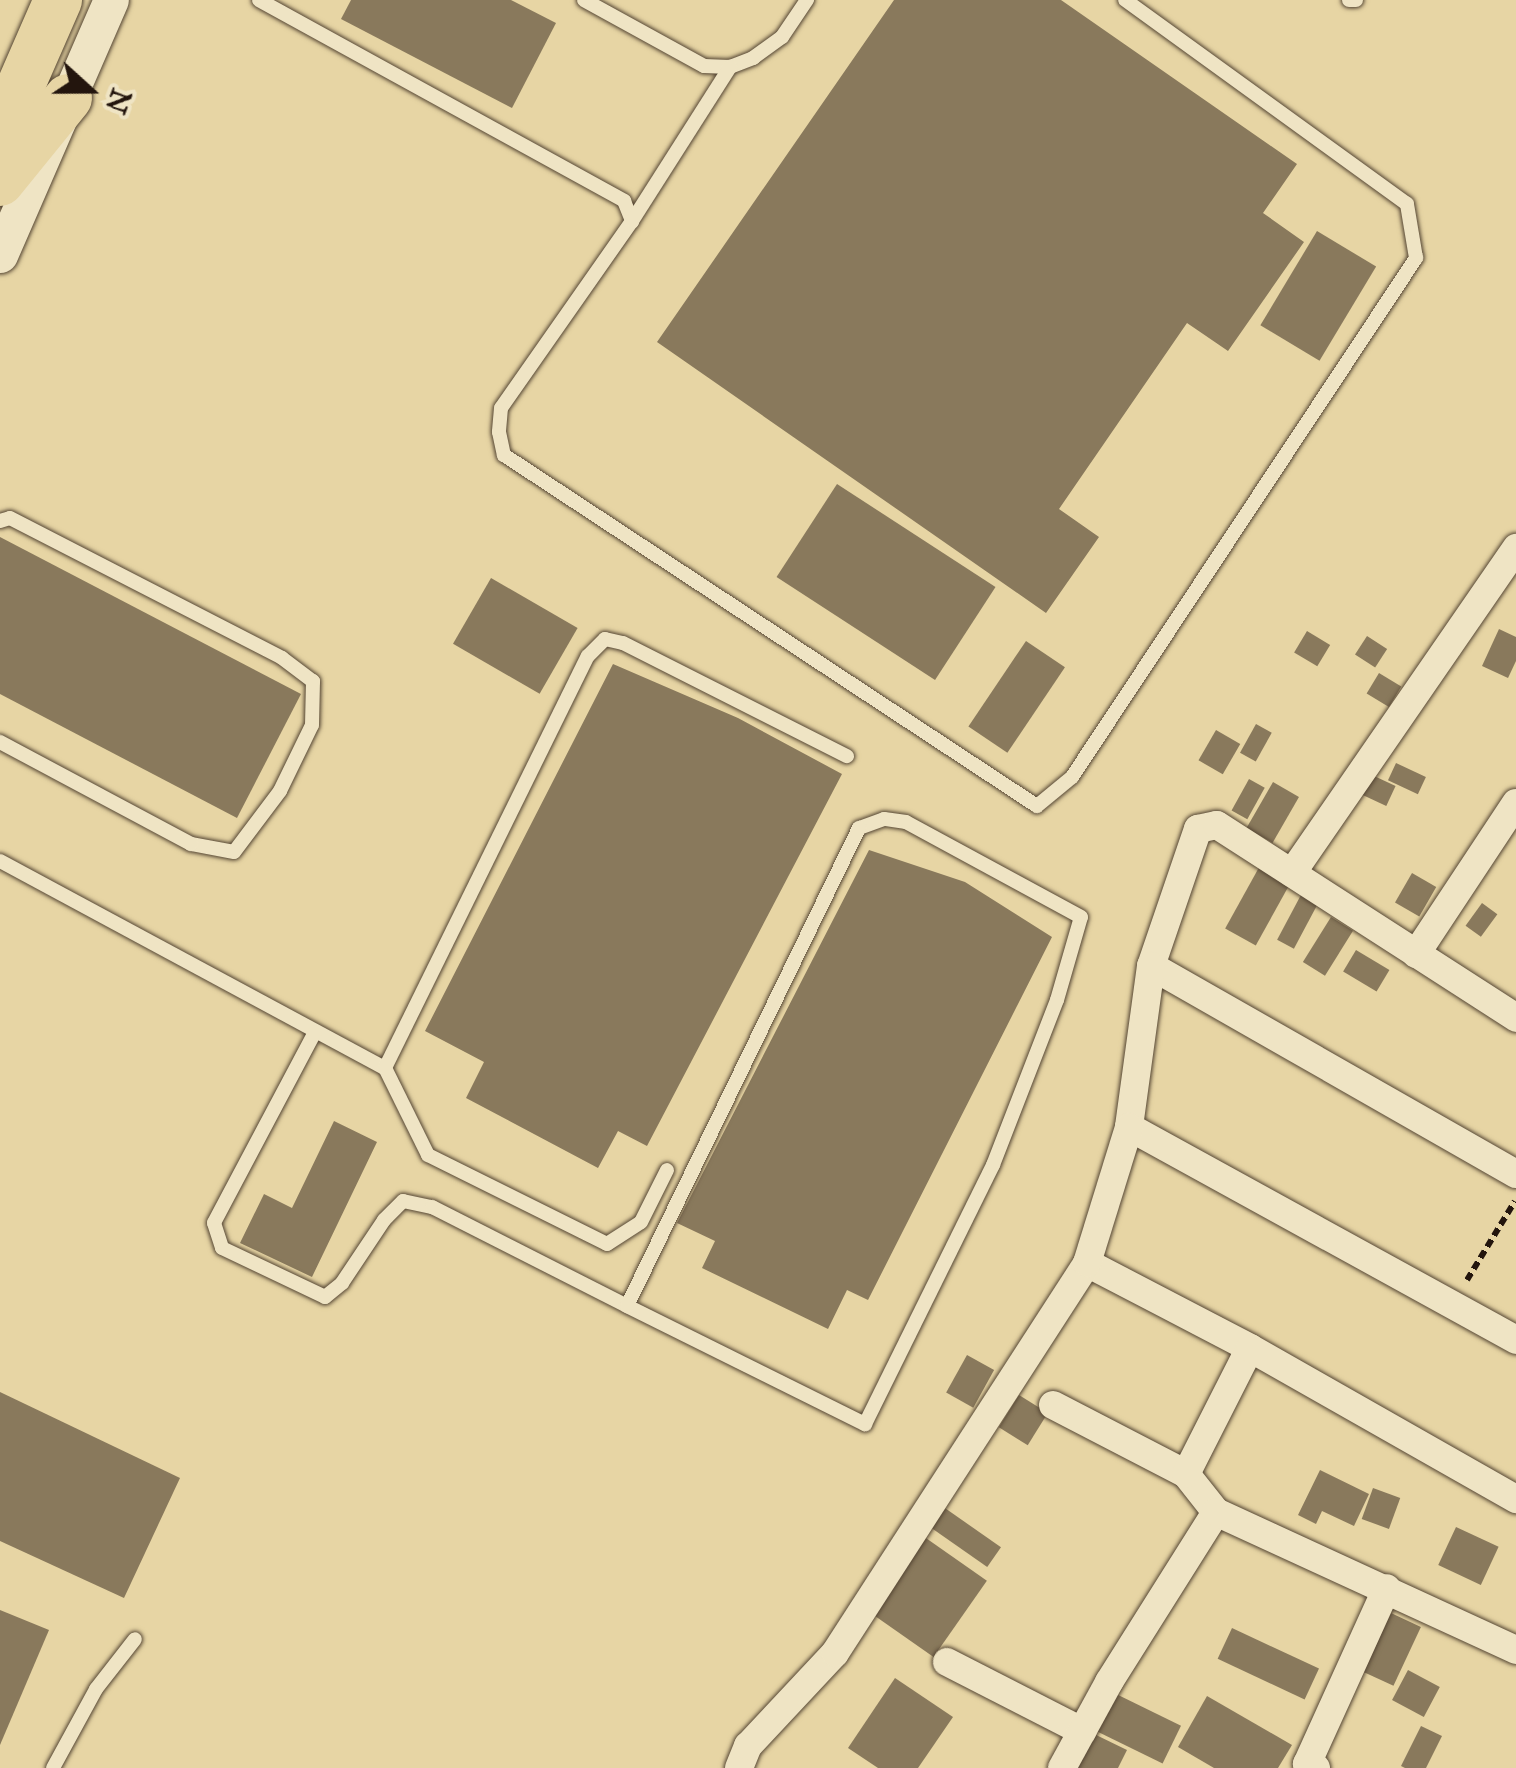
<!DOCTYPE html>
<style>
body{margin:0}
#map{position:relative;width:1516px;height:1768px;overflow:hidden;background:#e7d5a4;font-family:"IM FELL Great Primer",serif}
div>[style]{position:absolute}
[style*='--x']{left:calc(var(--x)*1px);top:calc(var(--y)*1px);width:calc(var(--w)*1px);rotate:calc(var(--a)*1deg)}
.building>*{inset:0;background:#89795c;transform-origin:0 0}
.path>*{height:6px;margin-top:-3px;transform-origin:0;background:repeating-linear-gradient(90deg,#23150d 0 8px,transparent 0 13px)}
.roads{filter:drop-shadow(0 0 2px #544533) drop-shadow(0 0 2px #544533)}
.service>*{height:14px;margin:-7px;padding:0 7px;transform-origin:7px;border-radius:7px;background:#efe4c4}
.minor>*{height:28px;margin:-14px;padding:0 14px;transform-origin:14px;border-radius:14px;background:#efe4c4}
.tertiary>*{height:35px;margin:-17.5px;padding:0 17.5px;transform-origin:17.5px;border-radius:17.5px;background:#efe4c4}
.trunk>*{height:48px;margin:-24px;padding:0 24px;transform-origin:24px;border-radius:24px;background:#e7d5a4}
span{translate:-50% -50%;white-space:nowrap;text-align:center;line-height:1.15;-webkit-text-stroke:8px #efe4c4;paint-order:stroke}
.north{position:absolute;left:40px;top:40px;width:100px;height:100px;-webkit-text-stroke:8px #efe4c4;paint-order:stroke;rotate:111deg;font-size:28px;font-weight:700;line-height:40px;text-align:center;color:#23150d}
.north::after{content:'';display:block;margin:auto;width:35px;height:45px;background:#23150d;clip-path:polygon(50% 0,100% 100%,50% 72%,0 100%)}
</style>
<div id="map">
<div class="building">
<div style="clip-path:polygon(351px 0,511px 0,556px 23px,512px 108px,341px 19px)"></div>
<div style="clip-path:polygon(894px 0,1061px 0,1297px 164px,1263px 213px,1304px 242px,1228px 351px,1187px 323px,1059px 509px,1099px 537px,1046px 613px,657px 342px)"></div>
<div style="left:1317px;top:231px;width:69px;height:110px;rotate:31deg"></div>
<div style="left:837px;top:484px;width:189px;height:111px;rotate:33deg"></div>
<div style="clip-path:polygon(0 537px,301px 694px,237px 818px,0 694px)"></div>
<div style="left:491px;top:578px;width:100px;height:76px;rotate:30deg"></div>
<div style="clip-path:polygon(1499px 629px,1516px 637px,1516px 661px,1508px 678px,1482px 666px)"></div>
<div style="left:1307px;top:631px;width:27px;height:25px;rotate:31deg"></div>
<div style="left:1367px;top:636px;width:24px;height:22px;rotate:33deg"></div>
<div style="left:1026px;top:641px;width:47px;height:103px;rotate:34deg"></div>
<div style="clip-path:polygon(613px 664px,738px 718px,842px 774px,647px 1146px,618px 1131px,598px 1168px,466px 1098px,484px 1062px,425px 1031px)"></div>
<div style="left:1379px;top:673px;width:26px;height:24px;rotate:31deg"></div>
<div style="left:1256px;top:724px;width:18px;height:33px;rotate:29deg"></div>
<div style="left:1216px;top:730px;width:28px;height:35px;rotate:30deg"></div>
<div style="left:1396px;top:763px;width:33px;height:19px;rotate:25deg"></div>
<div style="left:1372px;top:775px;width:26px;height:22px;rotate:25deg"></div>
<div style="left:1249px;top:779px;width:18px;height:36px;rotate:29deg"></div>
<div style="left:1273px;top:782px;width:30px;height:53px;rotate:30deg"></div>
<div style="clip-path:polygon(869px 850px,965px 882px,1052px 937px,868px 1300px,847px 1290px,828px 1329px,702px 1268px,715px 1241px,677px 1223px)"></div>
<div style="left:1262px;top:862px;width:35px;height:76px;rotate:29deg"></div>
<div style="left:1412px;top:873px;width:28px;height:34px;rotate:30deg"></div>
<div style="left:1302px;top:893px;width:19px;height:53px;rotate:28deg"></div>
<div style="left:1482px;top:903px;width:19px;height:28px;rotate:36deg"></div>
<div style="left:1331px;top:917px;width:26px;height:53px;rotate:32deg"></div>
<div style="left:1356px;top:950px;width:39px;height:25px;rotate:31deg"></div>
<div style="clip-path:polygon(334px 1121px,377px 1142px,312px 1277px,240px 1243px,264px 1194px,292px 1208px)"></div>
<div style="left:967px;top:1355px;width:31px;height:43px;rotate:29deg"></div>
<div style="clip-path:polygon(0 1392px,180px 1478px,124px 1598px,0 1541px)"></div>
<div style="left:1019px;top:1395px;width:34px;height:38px;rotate:32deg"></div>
<div style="clip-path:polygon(1320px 1470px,1369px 1494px,1354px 1526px,1322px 1511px,1316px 1524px,1298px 1515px)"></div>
<div style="left:1373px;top:1488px;width:29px;height:33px;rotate:20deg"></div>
<div style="left:942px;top:1506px;width:72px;height:24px;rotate:35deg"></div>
<div style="left:1456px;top:1527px;width:47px;height:42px;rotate:25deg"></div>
<div style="left:923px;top:1536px;width:78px;height:93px;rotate:35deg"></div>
<div style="clip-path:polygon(0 1610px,49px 1630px,0 1745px)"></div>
<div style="left:1391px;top:1613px;width:33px;height:65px;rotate:25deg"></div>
<div style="left:1232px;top:1628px;width:96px;height:34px;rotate:25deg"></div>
<div style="left:1408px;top:1670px;width:36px;height:34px;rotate:28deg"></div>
<div style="clip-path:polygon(895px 1678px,953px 1717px,918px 1768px,878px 1768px,848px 1748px)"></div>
<div style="left:1110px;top:1691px;width:79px;height:42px;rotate:26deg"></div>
<div style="clip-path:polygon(1207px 1696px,1292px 1745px,1278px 1768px,1214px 1768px,1178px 1747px)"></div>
<div style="clip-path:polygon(1421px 1726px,1442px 1736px,1426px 1768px,1405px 1768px,1401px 1766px)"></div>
<div style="clip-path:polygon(1092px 1733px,1127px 1750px,1118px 1768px,1076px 1768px)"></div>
</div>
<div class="path">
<div style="--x:1467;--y:1280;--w:92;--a:-58.7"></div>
</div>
<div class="roads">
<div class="service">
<div style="--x:259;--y:0;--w:417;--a:28.8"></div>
<div style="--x:624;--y:201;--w:22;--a:68"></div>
<div style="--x:632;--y:221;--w:228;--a:125"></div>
<div style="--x:501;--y:408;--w:24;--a:95"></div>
<div style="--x:499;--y:432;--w:24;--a:78"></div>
<div style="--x:504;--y:455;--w:638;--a:33.37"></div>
<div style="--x:1037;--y:806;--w:45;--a:-39.6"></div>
<div style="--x:1072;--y:777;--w:623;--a:-56.46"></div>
<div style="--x:1416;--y:258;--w:55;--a:-99.5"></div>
<div style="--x:1407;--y:204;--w:348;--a:-144.1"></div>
<div style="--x:584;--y:0;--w:137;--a:28.8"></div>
<div style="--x:704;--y:66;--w:26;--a:2"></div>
<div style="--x:730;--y:67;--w:25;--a:-21"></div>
<div style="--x:753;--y:58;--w:36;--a:-36"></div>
<div style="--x:782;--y:37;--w:45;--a:-56"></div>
<div style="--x:1349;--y:0;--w:7;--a:0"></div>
<div style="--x:632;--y:221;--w:183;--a:-57.5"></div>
<div style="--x:0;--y:521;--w:10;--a:-17"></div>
<div style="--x:10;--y:518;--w:306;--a:27.2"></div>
<div style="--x:282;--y:658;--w:39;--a:37"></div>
<div style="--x:313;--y:681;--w:44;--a:91.3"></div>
<div style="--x:312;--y:725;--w:73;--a:115.9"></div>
<div style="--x:280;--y:791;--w:76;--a:127"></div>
<div style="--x:234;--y:852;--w:44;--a:-169.5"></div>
<div style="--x:191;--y:844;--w:217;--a:-151.9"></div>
<div style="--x:0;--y:861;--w:437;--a:28.3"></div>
<div style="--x:385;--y:1068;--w:97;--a:63.7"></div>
<div style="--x:428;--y:1155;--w:200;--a:26.4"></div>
<div style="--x:607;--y:1244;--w:40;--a:-32.9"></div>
<div style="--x:641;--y:1222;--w:58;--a:-63.4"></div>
<div style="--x:315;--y:1032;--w:216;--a:117.9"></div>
<div style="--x:214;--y:1223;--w:26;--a:72"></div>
<div style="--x:222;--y:1248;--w:114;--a:25.4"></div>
<div style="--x:325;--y:1297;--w:22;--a:-39"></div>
<div style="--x:342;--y:1283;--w:76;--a:-56.3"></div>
<div style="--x:384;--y:1220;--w:27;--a:-45"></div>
<div style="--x:403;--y:1201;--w:30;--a:12"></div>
<div style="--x:432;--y:1207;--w:219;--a:26.9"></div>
<div style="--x:627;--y:1306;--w:266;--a:26.4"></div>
<div style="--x:865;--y:1424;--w:289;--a:-63.7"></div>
<div style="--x:993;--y:1165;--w:177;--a:-68.8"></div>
<div style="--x:1057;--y:1000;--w:86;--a:-73.9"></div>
<div style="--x:1081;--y:917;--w:199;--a:-151.5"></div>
<div style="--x:906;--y:822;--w:22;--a:-172"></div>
<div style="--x:884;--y:819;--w:27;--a:160"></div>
<div style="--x:859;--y:828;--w:531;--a:115.89"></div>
<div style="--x:385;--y:1068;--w:459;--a:-63.8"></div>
<div style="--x:588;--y:656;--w:24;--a:-45"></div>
<div style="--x:605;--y:639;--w:18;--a:13"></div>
<div style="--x:623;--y:643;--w:251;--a:26.8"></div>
<div style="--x:53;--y:1768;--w:90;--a:-61.4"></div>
<div style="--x:96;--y:1689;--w:63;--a:-52"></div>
</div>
<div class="minor">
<div style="--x:1292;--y:873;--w:395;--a:-55.4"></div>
<div style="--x:1416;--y:954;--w:181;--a:-56.5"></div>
<div style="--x:1151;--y:966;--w:145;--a:-71.1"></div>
<div style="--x:1198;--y:829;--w:19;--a:-12"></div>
<div style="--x:1217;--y:825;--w:356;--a:32.8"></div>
<div style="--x:1516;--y:1174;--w:420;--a:-150.3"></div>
<div style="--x:1151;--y:966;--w:162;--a:97.8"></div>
<div style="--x:1129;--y:1127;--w:442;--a:28.8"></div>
<div style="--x:1087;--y:1263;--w:184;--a:27.5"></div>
<div style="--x:1053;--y:1405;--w:150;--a:27.4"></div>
<div style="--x:1216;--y:1512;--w:48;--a:-128.3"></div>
<div style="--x:1186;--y:1474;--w:141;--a:-63.1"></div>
<div style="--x:1250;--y:1348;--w:306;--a:29.6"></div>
<div style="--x:947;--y:1662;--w:152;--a:27.1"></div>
<div style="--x:739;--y:1768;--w:24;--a:-68"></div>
<div style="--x:748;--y:1746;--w:127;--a:-46.9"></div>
<div style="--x:835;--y:1653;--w:464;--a:-57.1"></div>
<div style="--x:1087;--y:1263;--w:142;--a:-72.8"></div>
<div style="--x:1062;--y:1768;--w:98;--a:-61.3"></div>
<div style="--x:1109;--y:1682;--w:201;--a:-57.8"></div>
<div style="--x:1216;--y:1512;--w:330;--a:24.7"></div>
<div style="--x:1316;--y:1768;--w:10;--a:-156"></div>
<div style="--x:1307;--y:1764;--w:193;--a:-65.6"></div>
</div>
<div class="tertiary">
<div style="--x:0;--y:255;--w:278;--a:-66.5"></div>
</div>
<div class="trunk">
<div style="--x:0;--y:133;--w:145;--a:-66.4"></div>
<div style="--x:0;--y:182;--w:108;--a:-51"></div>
</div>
</div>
<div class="north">N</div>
</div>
